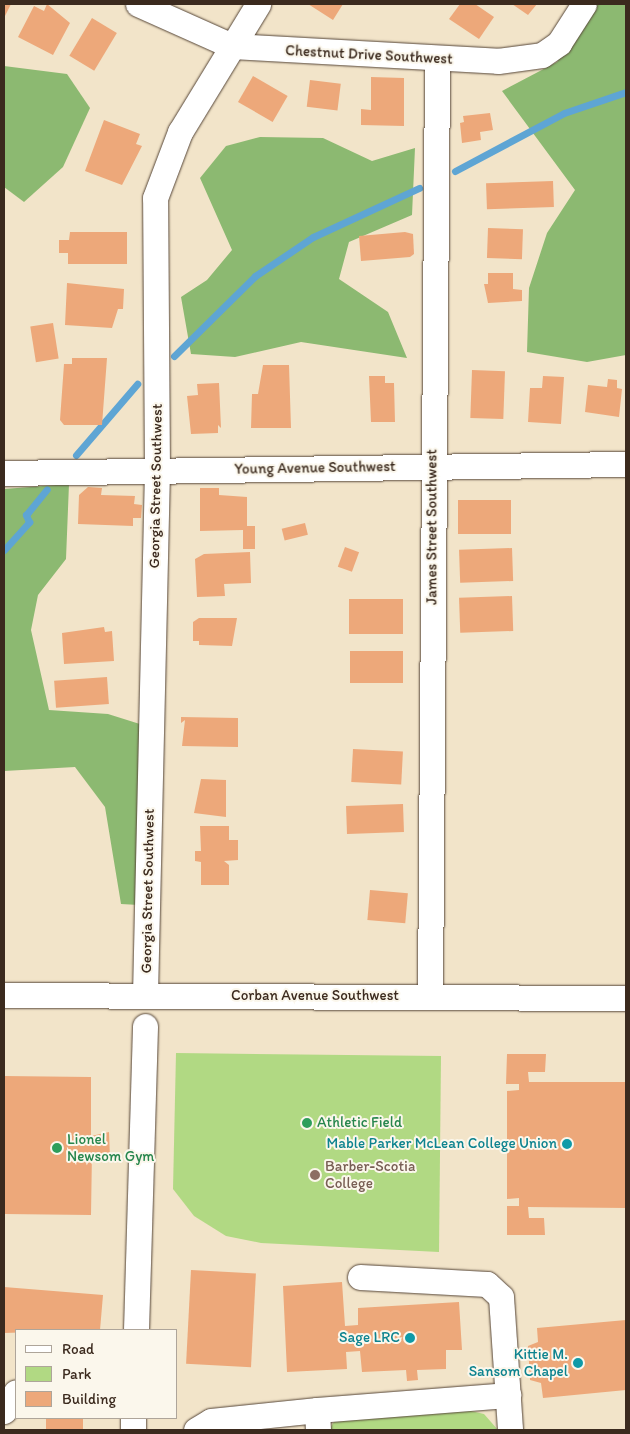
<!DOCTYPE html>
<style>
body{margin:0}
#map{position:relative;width:630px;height:1434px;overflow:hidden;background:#f2e4c9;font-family:Itim,sans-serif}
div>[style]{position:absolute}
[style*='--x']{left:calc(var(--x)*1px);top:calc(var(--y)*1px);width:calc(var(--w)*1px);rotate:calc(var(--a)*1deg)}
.green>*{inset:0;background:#b1d983}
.forest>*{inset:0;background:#8cb971}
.stream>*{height:7px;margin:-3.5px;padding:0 3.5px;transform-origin:3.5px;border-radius:3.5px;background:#5ea5d4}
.building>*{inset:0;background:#eda87a;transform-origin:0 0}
.roads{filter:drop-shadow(0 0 1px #564638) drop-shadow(0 0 1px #564638)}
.minor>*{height:25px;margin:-12.5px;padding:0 12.5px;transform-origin:12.5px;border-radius:12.5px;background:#fff}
.dots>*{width:14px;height:14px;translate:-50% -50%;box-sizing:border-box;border:2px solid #fbf7ec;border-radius:50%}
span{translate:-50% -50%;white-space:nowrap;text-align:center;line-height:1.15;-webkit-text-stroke:4px #fbf7ec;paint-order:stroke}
.street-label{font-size:15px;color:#3b2a1e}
.leisure-label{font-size:15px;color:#27864d}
.left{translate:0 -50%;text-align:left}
.culture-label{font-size:15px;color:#0d838f}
.right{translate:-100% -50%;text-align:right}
.education-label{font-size:15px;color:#785e54}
.frame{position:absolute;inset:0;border:5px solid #3b2a1e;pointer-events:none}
.legend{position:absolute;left:15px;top:1329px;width:162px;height:90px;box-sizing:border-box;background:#fbf7ec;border:1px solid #aea59a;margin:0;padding:6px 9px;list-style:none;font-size:15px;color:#3b2a1e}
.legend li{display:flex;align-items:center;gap:10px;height:25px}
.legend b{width:25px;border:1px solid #aea59a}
</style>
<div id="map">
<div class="green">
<div style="clip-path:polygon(176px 1053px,441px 1056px,439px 1252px,261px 1243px,226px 1236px,194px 1216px,173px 1189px)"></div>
<div style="clip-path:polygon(462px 1409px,484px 1414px,498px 1430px,329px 1430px,335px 1420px)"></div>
</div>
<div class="forest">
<div style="clip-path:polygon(598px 4px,626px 4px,626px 355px,587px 362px,527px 352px,529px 288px,547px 233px,575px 190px,502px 91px,557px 62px)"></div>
<div style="clip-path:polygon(4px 66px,67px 74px,90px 108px,63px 167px,24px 202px,4px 187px)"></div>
<div style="clip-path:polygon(260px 137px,323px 138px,372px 161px,415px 148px,412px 215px,349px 242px,339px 279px,388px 312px,407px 358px,301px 342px,235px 357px,191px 354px,181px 297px,207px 280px,232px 250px,200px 178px,226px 146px)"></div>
<div style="clip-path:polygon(69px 484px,66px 559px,38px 595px,31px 630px,49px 710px,108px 714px,143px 725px,139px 905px,121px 904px,105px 807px,75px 767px,4px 771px,4px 489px)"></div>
</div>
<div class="stream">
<div style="--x:455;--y:171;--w:123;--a:-28"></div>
<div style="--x:564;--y:113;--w:65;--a:-18.7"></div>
<div style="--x:174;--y:356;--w:114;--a:-44.6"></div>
<div style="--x:255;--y:276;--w:70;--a:-33.9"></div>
<div style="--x:313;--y:237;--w:117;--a:-24.8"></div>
<div style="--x:76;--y:455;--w:94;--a:-49.3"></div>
<div style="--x:4;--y:550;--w:38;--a:-48"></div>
<div style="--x:29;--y:522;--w:8;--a:-113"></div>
<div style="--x:26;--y:515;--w:33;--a:-51"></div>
</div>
<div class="building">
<div style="clip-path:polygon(4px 4px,11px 4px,4px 18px)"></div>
<div style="clip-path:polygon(47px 4px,70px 23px,53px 55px,18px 37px,34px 6px,44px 11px)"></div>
<div style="clip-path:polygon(308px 4px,343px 4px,333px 20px)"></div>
<div style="clip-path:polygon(460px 4px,475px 4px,494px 17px,479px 39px,449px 19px)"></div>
<div style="clip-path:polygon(512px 4px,537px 4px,528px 15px)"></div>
<div style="left:92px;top:18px;width:29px;height:44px;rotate:31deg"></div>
<div style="left:253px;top:76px;width:40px;height:30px;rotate:30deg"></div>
<div style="clip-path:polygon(371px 77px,404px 78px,404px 126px,361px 125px,361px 109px,371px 110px)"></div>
<div style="left:310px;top:80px;width:31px;height:27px;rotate:7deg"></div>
<div style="clip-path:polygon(490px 113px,493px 130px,480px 132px,481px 140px,462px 143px,460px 123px,464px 122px,463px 116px)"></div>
<div style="clip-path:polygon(104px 120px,140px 134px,136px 144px,142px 146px,122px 185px,85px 171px)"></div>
<div style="left:553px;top:181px;width:26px;height:67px;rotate:88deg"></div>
<div style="left:488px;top:228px;width:35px;height:30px;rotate:2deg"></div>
<div style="clip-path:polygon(70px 232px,127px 232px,127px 264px,68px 264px,68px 253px,59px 253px,59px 240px,69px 240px)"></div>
<div style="clip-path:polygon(405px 232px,413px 234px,414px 254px,410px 257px,361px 261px,359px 236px)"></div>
<div style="clip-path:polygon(488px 273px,513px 273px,513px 289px,522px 290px,522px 301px,488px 303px,484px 284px,488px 284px)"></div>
<div style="clip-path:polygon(67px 283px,124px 289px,123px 309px,118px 309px,112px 328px,65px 325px)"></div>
<div style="left:53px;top:323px;width:36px;height:23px;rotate:81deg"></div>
<div style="clip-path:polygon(72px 358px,107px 358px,102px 425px,64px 425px,60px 420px,64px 364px,72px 364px)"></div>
<div style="clip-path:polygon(263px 365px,289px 365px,291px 428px,251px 428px,252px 394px,258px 394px)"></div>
<div style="left:472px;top:370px;width:33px;height:48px;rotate:2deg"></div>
<div style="clip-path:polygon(369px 376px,385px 376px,385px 383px,394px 383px,395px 422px,371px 422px)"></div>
<div style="clip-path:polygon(543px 376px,564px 377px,561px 424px,528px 422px,530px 388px,542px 388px)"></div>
<div style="clip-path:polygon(608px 379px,617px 380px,617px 388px,622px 389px,619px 417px,585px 412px,588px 385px,607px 387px)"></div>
<div style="clip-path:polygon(219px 383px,221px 428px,218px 425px,218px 433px,191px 434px,187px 396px,198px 395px,197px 384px)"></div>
<div style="clip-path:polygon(88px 487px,102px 488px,101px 495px,135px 496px,134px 504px,142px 505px,141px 518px,133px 518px,133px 526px,78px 524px,79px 495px)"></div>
<div style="clip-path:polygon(200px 488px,219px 488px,219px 495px,247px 497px,247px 526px,255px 526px,255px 549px,243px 549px,243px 530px,200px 531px)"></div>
<div style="left:458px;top:500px;width:53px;height:34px"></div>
<div style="left:305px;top:523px;width:12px;height:24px;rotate:76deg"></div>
<div style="left:345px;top:547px;width:15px;height:21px;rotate:20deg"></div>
<div style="left:512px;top:548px;width:33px;height:53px;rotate:88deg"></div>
<div style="clip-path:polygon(250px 552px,251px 583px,224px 584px,225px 596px,197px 597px,195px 559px,204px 554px)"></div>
<div style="left:512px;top:596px;width:35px;height:53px;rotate:88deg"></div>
<div style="left:349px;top:599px;width:54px;height:35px"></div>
<div style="clip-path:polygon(199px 618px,237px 618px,232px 646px,199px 645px,199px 641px,193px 641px,193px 622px)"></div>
<div style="clip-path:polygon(104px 627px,105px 632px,112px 631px,114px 661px,64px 664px,62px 633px)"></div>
<div style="left:350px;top:651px;width:53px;height:32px"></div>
<div style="left:107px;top:677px;width:27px;height:53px;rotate:86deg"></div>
<div style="clip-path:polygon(181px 717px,238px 718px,238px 747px,182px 746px,185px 720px,181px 723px)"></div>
<div style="left:353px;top:749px;width:50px;height:33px;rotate:3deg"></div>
<div style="clip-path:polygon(201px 779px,226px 780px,226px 817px,194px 813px)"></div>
<div style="left:403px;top:804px;width:28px;height:57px;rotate:88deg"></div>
<div style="clip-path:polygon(200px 826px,229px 826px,229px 840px,238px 840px,238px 860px,224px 861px,229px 865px,229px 885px,201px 885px,201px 862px,195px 861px,195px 851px,201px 851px)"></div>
<div style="left:370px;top:890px;width:38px;height:30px;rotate:5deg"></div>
<div style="clip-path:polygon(507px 1054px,546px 1054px,545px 1072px,528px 1072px,529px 1082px,626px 1082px,626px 1208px,528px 1207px,529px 1218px,544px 1218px,545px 1235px,507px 1235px,507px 1206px,519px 1206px,519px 1198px,507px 1199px,507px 1091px,519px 1090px,519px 1084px,506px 1084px)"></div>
<div style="clip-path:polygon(4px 1076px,91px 1077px,91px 1136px,109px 1132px,110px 1157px,92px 1152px,91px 1215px,4px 1214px)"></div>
<div style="left:191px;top:1270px;width:65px;height:94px;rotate:3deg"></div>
<div style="clip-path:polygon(342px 1282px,345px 1326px,358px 1325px,358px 1308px,459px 1302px,462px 1350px,446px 1350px,446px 1369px,417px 1370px,418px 1380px,407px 1381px,406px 1370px,362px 1372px,360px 1351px,346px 1352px,347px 1369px,287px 1372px,283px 1286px)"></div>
<div style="clip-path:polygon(4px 1287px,103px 1295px,100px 1330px,4px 1333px)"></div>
<div style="clip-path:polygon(626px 1320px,626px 1390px,543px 1398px,541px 1383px,530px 1380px,528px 1346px,538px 1342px,537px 1328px)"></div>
<div style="left:46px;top:1418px;width:37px;height:12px"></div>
</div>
<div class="roads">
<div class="minor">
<div style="--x:138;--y:4;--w:103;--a:24.1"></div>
<div style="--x:232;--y:46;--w:266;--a:3.2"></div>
<div style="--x:498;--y:61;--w:44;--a:-7.8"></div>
<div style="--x:542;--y:55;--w:21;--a:-35"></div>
<div style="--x:559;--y:43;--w:46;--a:-57.3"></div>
<div style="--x:4;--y:473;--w:622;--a:-0.83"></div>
<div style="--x:4;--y:995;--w:622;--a:0.28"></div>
<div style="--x:145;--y:995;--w:525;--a:-88.69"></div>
<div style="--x:157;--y:470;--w:272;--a:-90.4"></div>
<div style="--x:155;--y:198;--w:71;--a:-69.3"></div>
<div style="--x:180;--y:132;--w:150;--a:-58.6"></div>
<div style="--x:430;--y:996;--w:938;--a:-89.57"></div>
<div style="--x:360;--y:1277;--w:127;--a:3.2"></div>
<div style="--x:487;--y:1284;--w:19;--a:43"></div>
<div style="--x:501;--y:1297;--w:133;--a:86.1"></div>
<div style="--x:136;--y:1330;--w:304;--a:-88.3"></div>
<div style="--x:4;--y:1411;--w:22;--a:-58"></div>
<div style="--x:133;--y:1430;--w:12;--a:-90"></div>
<div style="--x:196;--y:1430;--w:17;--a:-31"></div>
<div style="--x:211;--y:1421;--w:107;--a:-5.9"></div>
<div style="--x:318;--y:1430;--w:20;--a:-93"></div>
<div style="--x:317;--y:1410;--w:192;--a:-4.5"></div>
</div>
</div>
<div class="dots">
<div style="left:307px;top:1123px;background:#2e9e5b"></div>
<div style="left:567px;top:1144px;background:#0f9aa8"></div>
<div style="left:57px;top:1148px;background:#2e9e5b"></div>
<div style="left:315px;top:1175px;background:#8d6e63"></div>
<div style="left:410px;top:1338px;background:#0f9aa8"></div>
<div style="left:578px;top:1363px;background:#0f9aa8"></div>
</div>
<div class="street-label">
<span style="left:369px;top:55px;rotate:3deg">Chestnut Drive Southwest</span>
<span style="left:315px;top:468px;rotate:-1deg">Young Avenue Southwest</span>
<span style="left:156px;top:486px;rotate:-89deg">Georgia Street Southwest</span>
<span style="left:432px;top:527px;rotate:-90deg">James Street Southwest</span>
<span style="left:148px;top:891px;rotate:-89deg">Georgia Street Southwest</span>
<span style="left:315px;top:996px">Corban Avenue Southwest</span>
</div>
<div class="leisure-label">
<span class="left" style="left:317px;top:1123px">Athletic Field</span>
<span class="left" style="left:67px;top:1148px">Lionel<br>Newsom Gym</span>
</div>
<div class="culture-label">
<span class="right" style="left:557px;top:1144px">Mable Parker McLean College Union</span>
<span class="right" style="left:400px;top:1338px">Sage LRC</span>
<span class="right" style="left:568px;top:1363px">Kittie M.<br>Sansom Chapel</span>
</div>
<div class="education-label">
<span class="left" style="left:325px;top:1175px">Barber-Scotia<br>College</span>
</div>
<div class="frame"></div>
<ul class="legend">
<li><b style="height:6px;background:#fff"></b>Road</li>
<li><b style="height:14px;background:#b1d983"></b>Park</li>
<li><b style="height:14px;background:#eda87a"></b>Building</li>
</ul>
</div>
